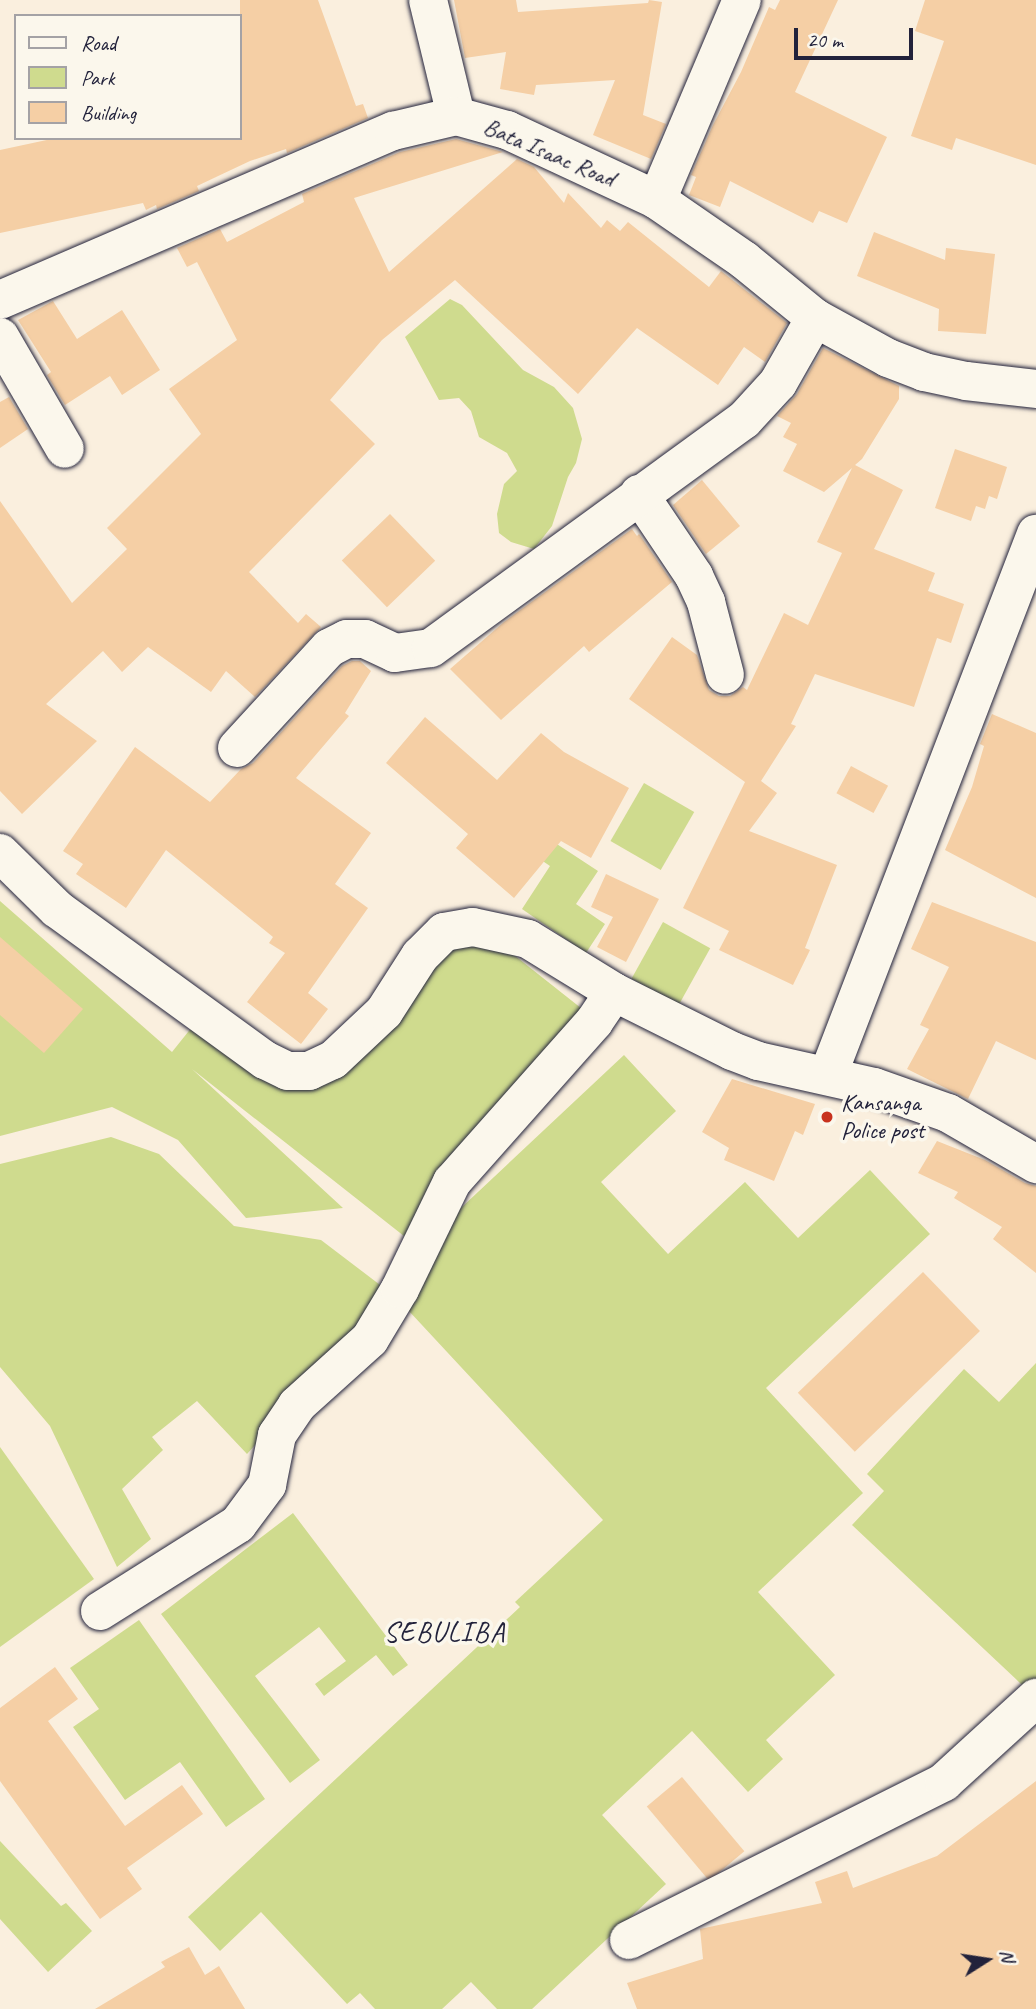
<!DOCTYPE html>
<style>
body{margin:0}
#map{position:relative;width:1036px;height:2009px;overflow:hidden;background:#faefde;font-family:Caveat,sans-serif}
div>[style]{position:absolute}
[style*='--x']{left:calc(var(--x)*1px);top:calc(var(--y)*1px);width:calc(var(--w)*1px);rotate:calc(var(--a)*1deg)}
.green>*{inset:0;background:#cfdb8e;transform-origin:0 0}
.building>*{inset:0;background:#f5cfa5;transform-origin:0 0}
.roads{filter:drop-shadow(0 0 2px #22223b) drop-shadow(0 0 2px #22223b)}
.minor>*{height:38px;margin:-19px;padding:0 19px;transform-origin:19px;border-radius:19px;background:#fbf7ec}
.dots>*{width:19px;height:19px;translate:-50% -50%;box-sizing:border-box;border:4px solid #fbf7ec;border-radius:50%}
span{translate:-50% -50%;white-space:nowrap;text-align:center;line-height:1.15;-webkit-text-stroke:7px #fbf7ec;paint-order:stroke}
.street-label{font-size:24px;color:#22223b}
.poi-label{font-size:24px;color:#22223b}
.left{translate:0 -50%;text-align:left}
.quarter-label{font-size:28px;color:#22223b;letter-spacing:2px}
.legend{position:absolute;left:14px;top:14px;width:228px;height:126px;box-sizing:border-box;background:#fbf7ec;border:2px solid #a4a2a5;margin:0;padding:9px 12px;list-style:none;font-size:21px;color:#22223b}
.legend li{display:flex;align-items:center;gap:14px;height:35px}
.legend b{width:35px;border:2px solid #a4a2a5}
.north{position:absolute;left:952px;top:1925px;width:70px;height:70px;-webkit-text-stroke:5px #fbf7ec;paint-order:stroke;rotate:78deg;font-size:19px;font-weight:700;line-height:28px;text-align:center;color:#22223b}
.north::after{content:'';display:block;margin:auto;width:24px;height:32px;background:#22223b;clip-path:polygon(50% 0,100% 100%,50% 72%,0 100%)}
.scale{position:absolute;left:794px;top:28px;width:119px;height:32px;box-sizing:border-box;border:4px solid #22223b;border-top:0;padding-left:9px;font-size:21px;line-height:24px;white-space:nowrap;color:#22223b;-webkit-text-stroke:5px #fbf7ec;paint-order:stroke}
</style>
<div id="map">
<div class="green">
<div style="clip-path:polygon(450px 299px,462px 305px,523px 370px,554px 387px,573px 408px,582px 439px,576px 463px,568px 477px,552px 526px,534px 549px,511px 542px,499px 533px,497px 514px,504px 484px,517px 471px,507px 453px,479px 437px,471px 411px,459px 398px,439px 400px,405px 337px)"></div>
<div style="left:644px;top:783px;width:58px;height:67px;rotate:30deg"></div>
<div style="clip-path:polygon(537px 831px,598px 871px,576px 904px,605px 924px,586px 953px,522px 909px,550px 866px,525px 849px)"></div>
<div style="clip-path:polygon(0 901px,172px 1052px,200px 1017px,285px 1081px,455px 948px,473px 937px,504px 947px,586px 1012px,409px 1240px,192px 1069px,343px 1208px,246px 1218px,178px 1140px,112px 1107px,0 1136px)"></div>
<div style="left:663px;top:922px;width:54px;height:65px;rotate:29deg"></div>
<div style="clip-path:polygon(624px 1055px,676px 1111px,601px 1182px,668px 1254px,745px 1182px,798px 1238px,870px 1170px,930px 1234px,766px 1388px,863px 1493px,758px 1592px,835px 1675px,766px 1740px,783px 1759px,748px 1792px,692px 1731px,602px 1815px,666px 1884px,532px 2009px,497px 2009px,471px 1982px,442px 2009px,375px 2009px,360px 1993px,347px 2004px,261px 1912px,220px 1951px,188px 1917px,520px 1607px,515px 1602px,603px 1520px,382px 1282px)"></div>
<div style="clip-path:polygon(111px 1137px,159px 1154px,234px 1226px,321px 1240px,392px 1294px,247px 1454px,197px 1401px,152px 1437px,163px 1450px,122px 1489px,151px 1539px,117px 1567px,50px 1426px,0 1367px,0 1164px)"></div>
<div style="clip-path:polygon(1036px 1363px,1036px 1698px,852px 1525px,884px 1491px,867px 1474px,964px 1369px,999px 1402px)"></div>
<div style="clip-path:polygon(0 1447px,94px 1579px,0 1647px)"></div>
<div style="clip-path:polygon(293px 1513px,408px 1665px,393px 1676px,376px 1655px,324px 1696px,315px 1684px,346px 1661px,319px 1627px,255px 1676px,320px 1760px,290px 1783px,161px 1614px)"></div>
<div style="clip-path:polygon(139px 1620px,265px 1799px,226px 1827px,180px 1762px,125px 1800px,73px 1727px,99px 1709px,70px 1668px)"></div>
<div style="clip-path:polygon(0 1841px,61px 1906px,66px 1903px,92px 1931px,48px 1972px,0 1919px)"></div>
</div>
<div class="building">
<div style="clip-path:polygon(240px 0,318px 0,356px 106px,363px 104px,368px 118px,287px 153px,286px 149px,250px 161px,197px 186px,199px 191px,157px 209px,156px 205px,146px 210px,143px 203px,0 233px,0 150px,56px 138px,240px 138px)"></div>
<div style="clip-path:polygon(454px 0,516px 0,518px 12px,648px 3px,649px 0,662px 2px,643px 115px,666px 124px,651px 159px,593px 135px,615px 80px,536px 85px,534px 95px,500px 89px,506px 52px,465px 58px)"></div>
<div style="clip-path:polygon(780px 0,838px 0,795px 92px,887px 137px,847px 223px,819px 211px,813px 223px,730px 181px,720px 207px,689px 195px,696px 177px,691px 175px,713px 125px,741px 72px,769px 7px,775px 10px)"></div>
<div style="clip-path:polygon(925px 0,1036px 0,1036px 165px,956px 138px,952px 150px,911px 136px,944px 41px,915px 31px)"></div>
<div style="clip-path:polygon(456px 139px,503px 152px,354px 198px,389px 272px,517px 159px,534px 167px,564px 203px,568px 193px,601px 228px,607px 220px,620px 231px,628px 222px,709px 287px,721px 271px,787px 323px,765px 362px,744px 347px,718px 385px,637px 328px,578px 394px,455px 280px,382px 340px,330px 400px,375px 444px,249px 572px,298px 623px,306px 614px,321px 627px,255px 697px,226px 671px,211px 692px,148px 647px,122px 672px,103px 651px,46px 704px,97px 741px,22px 814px,0 791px,0 501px,72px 603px,127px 549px,107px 528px,201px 434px,169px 389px,237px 340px,197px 262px,187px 267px,177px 248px,220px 229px,227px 242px,304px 202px,302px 194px,400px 152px)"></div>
<div style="clip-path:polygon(874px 232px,945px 260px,946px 248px,995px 254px,986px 334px,938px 331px,939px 309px,857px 276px)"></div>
<div style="clip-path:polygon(53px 301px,77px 339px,122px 310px,160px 370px,122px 395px,110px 376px,65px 405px,47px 375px,51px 372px,18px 320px)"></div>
<div style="clip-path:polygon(823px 348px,899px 386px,899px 399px,862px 459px,855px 465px,903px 490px,874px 549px,935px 573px,928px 591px,964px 604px,951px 643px,937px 638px,914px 707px,815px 674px,791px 724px,796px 726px,761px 781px,777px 793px,749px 831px,837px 865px,805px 948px,810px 950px,793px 985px,719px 950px,729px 931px,683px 908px,745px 782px,629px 699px,672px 637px,697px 655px,709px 690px,719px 696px,730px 696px,743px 687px,747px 690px,784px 613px,808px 625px,842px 553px,817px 542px,852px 468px,824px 492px,783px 471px,797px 444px,783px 437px,791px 423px,777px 416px,797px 394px)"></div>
<div style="clip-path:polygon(9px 397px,28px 429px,0 448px,0 402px)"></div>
<div style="clip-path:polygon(955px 449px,1007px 467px,997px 499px,989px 496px,985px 509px,976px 506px,971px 521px,935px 508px)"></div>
<div style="clip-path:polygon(702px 480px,740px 526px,706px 554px,673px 505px)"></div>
<div style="left:390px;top:514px;width:65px;height:67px;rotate:46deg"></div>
<div style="clip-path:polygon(632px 529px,637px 536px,639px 534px,672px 582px,589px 652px,584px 646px,501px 720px,450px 669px,504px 622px)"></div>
<div style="clip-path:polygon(352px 661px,360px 661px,371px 671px,345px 713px,349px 716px,296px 778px,371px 833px,335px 884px,368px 908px,308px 993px,328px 1009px,301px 1044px,247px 1002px,285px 953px,269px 943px,273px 937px,166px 850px,126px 908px,76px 874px,83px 864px,63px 851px,135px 747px,210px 802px,241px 769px,253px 763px,342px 666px)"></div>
<div style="clip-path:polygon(992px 714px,1036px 733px,1036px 898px,945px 850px,972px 787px,984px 746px,980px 744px)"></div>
<div style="clip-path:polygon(425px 717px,497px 780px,541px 733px,564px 752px,629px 788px,591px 858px,561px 841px,514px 898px,456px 848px,468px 834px,386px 763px)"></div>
<div style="left:851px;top:766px;width:42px;height:31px;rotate:28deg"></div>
<div style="clip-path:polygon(606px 874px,659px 899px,626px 962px,597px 947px,613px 917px,591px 907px)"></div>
<div style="clip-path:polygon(932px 902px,1036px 942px,1036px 1060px,996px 1041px,968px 1099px,907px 1069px,929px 1029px,920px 1025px,949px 967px,911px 949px)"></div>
<div style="clip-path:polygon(0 937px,83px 1009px,44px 1053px,0 1015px)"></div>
<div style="clip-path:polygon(732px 1079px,815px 1104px,803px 1135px,795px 1131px,774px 1181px,724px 1160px,729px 1148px,702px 1132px)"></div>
<div style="clip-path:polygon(937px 1141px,985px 1160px,1025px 1183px,1036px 1186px,1036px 1273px,993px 1239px,1002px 1227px,954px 1198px,958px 1192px,918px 1173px)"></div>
<div style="left:923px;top:1272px;width:82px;height:174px;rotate:46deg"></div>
<div style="clip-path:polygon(55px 1667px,78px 1699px,48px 1721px,125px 1826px,182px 1785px,203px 1814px,127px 1868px,142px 1889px,100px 1919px,0 1781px,0 1708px)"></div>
<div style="left:682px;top:1777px;width:97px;height:46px;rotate:50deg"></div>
<div style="clip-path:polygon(1036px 1781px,1036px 2009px,637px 2009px,627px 1983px,703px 1959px,700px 1929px,822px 1903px,815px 1882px,847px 1871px,853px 1888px,937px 1856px)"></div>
<div style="clip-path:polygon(189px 1947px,205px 1975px,219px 1966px,245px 2009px,95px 2009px,165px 1967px,161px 1962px)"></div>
</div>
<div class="roads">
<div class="minor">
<div style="--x:428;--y:0;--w:119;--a:76.4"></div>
<div style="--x:657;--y:200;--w:217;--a:-67"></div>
<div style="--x:0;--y:300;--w:428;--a:-23.3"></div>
<div style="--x:393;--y:131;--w:65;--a:-13.4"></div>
<div style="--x:456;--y:116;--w:53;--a:15.4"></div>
<div style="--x:507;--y:130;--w:166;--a:25"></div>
<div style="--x:657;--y:200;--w:106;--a:34.6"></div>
<div style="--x:744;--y:260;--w:92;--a:39.2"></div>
<div style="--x:815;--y:318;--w:83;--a:28.7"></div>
<div style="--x:888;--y:358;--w:39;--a:21"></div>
<div style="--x:924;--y:372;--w:43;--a:12.1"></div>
<div style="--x:966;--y:381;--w:70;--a:6.5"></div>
<div style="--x:0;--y:337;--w:129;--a:59.9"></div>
<div style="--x:639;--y:494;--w:99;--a:56.1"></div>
<div style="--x:694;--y:576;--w:29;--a:65"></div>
<div style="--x:706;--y:602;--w:75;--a:75.4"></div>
<div style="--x:237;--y:748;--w:136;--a:-47.4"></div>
<div style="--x:329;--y:648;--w:20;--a:-27"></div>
<div style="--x:347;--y:639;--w:18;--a:0"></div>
<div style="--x:365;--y:639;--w:33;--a:25"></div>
<div style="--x:395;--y:653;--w:36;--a:-8"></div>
<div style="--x:431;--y:648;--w:387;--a:-36.1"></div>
<div style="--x:744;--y:420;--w:50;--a:-47.4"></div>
<div style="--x:778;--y:383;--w:75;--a:-60.4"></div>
<div style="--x:0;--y:853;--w:80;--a:44.5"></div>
<div style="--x:57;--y:909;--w:257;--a:36"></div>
<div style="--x:265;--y:1060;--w:25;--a:26"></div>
<div style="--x:288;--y:1071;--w:21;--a:0"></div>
<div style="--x:309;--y:1071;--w:26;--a:-25"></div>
<div style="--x:333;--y:1060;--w:70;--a:-43.3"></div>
<div style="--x:384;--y:1012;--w:67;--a:-57.3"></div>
<div style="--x:420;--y:956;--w:34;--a:-45"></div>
<div style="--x:444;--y:932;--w:29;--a:-10"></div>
<div style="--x:473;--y:927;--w:56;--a:12.3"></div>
<div style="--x:528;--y:939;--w:101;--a:31.6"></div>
<div style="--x:614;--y:992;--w:132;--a:26.6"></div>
<div style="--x:732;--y:1051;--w:28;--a:21"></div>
<div style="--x:758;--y:1061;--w:119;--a:12.6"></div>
<div style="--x:874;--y:1087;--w:78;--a:19.4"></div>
<div style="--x:948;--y:1113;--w:102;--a:30.1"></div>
<div style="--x:828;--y:1075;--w:580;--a:-68.97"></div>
<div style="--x:100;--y:1611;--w:163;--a:-32.2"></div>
<div style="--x:238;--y:1524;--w:49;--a:-53.4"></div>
<div style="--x:267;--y:1485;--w:51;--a:-78.7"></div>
<div style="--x:277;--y:1435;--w:36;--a:-56"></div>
<div style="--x:297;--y:1405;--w:98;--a:-42.1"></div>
<div style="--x:370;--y:1339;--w:58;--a:-59"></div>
<div style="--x:400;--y:1289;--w:119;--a:-64.1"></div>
<div style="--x:452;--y:1182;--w:214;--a:-48.4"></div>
<div style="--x:594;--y:1022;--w:36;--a:-56"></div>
<div style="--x:629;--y:1940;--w:352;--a:-26.6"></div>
<div style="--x:944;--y:1782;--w:125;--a:-42.4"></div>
</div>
</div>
<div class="dots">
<div style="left:827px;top:1117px;background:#c8321e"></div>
</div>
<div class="street-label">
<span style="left:549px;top:153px;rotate:23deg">Bata Isaac Road</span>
</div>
<div class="poi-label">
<span class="left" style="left:841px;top:1117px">Kansanga<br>Police post</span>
</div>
<div class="quarter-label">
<span style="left:445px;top:1632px">SEBULIBA</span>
</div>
<ul class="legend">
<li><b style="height:9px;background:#fbf7ec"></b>Road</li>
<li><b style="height:19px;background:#cfdb8e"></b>Park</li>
<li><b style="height:19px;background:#f5cfa5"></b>Building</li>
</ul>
<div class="north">N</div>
<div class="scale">20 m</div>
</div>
